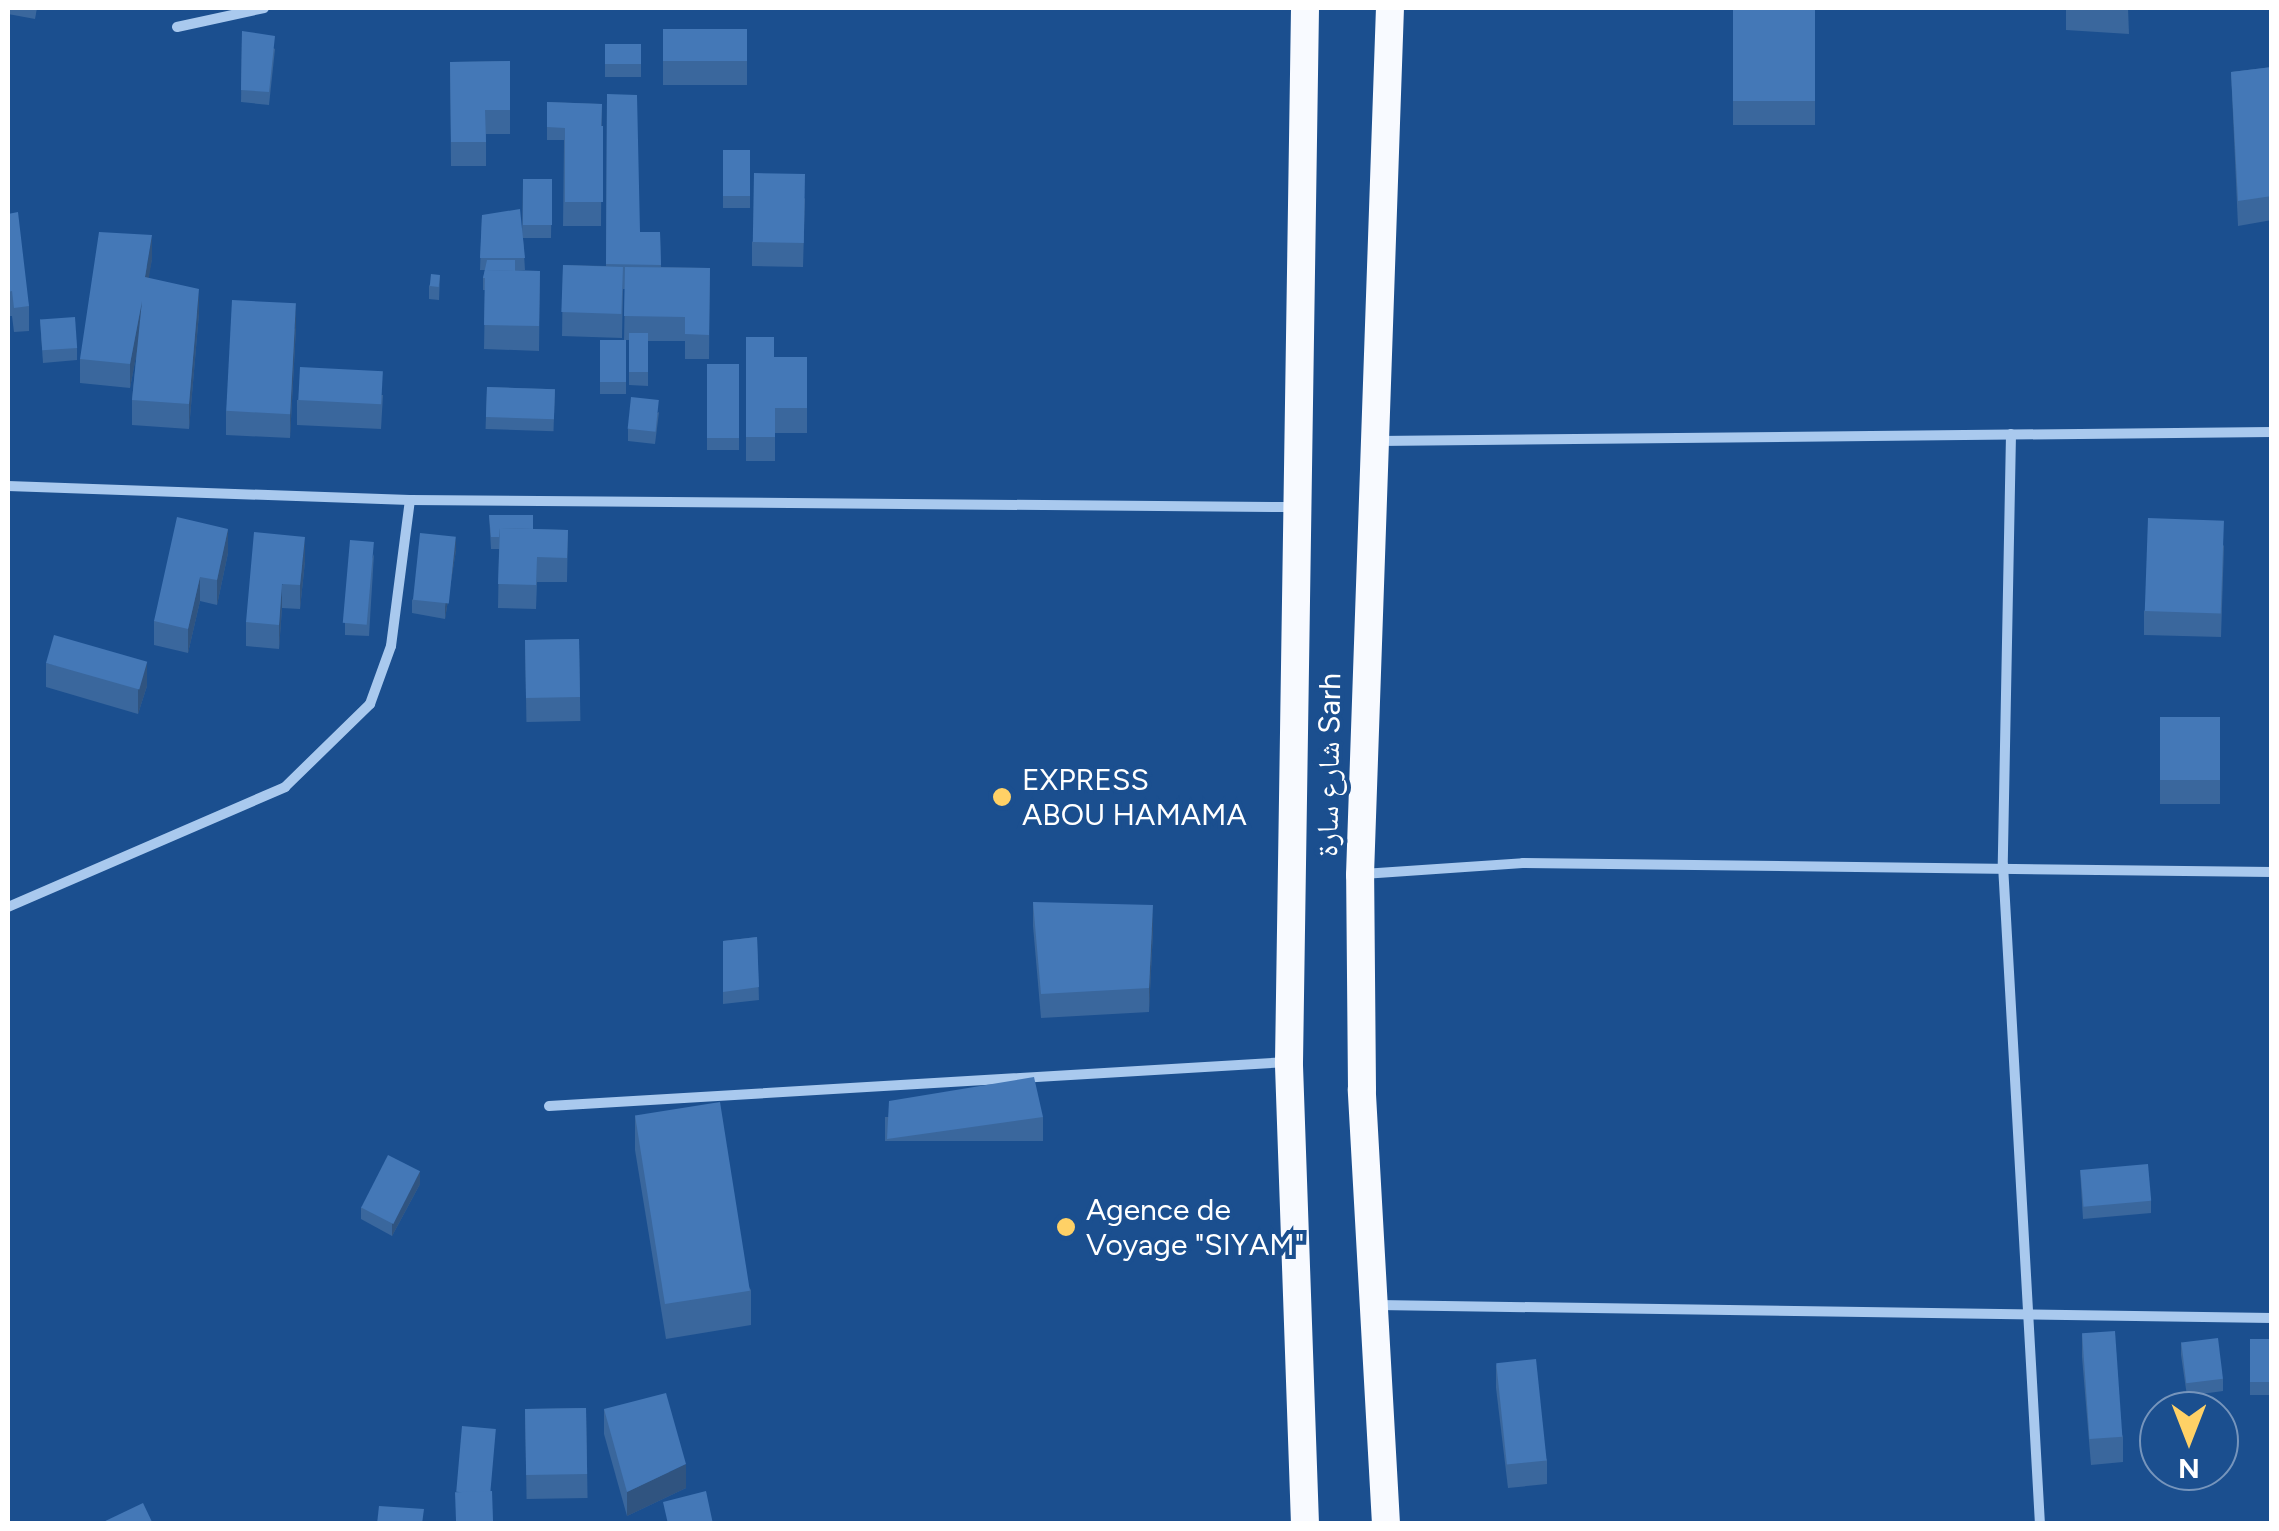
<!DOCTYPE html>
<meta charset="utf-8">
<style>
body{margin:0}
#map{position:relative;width:2279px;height:1531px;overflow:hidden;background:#1b4f8f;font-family:Figtree,"Noto Naskh Arabic",sans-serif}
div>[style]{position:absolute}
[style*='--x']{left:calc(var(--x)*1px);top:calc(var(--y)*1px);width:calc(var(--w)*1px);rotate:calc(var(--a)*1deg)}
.minor>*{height:10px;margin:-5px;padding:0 5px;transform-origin:5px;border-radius:5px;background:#a9c9ee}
.trunk>*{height:28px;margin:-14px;padding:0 14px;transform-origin:14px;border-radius:14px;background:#f8faff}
.wall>*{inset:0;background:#3a679d;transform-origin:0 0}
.shaded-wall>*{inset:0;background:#305480}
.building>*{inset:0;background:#4478b7;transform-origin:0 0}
.dots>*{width:28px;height:28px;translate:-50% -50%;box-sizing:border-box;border:5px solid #1b4f8f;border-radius:50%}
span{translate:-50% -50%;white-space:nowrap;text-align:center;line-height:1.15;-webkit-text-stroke:8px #1b4f8f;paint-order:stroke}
.street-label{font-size:30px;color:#fff}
.poi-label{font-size:30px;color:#fff}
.left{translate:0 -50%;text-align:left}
.frame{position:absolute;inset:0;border:10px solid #fff;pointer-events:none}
.north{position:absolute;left:2139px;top:1391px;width:100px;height:100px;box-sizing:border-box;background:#1b4f8f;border:2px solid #7695bc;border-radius:50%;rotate:180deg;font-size:28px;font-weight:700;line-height:40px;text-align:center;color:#fff}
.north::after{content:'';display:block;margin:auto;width:35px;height:45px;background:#ffd166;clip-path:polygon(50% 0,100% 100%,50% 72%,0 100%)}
</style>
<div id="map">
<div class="minor">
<div style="--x:177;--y:27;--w:89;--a:-12.3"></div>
<div style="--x:2011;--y:434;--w:431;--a:91.1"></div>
<div style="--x:2003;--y:865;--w:660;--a:86.79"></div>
<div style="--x:1378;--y:441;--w:894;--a:-0.58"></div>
<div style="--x:8;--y:486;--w:402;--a:2"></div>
<div style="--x:410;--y:500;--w:880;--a:0.46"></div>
<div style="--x:1363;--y:874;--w:160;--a:-3.9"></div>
<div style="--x:1523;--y:863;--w:749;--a:0.69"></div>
<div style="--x:8;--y:907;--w:302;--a:-23.4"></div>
<div style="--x:285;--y:787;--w:119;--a:-44.3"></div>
<div style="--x:370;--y:704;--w:62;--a:-70.1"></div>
<div style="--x:391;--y:646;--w:147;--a:-82.6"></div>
<div style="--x:549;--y:1106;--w:740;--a:-3.41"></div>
<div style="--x:1378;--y:1305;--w:894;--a:0.83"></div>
</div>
<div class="trunk">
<div style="--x:1305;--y:1524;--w:462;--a:-92"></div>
<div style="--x:1289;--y:1062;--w:1054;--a:-89.13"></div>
<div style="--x:1386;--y:1524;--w:435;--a:-93.2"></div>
<div style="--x:1362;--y:1090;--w:215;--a:-90.5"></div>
<div style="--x:1360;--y:875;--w:868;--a:-88.02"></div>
</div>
<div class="wall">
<div style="clip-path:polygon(8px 8px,37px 8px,35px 19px,8px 14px)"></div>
<div style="left:1733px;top:8px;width:82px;height:117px"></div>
<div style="clip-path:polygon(2066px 8px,2128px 8px,2129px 34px,2066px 30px)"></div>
<div style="left:747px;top:29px;width:56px;height:84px;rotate:90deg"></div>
<div style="clip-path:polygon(242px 31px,275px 49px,269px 105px,241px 102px)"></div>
<div style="left:605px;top:44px;width:36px;height:33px"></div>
<div style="clip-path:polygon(510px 61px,510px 134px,486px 134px,486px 166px,451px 166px,450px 62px)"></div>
<div style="clip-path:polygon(2272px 67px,2272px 220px,2238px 226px,2231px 72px)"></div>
<div style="clip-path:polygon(607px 94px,640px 232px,660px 232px,661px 267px,710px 268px,709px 359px,685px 359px,685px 341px,648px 341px,648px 386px,629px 385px,629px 340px,626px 340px,626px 394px,600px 394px,600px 340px,624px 340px,625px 289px,623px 289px,622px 338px,562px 336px,563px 265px,606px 266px)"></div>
<div style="clip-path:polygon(547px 102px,602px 104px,601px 226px,563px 226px,564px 140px,547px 140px)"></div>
<div style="left:723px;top:150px;width:27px;height:58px"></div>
<div style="clip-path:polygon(523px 179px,552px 179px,551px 238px,523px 238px,525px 270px,515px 270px,540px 271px,539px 351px,484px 349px,485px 290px,483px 290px,483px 278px,485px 270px,480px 270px,482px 215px,522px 234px)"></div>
<div style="clip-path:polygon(805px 198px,803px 267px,752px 266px,752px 242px)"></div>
<div style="clip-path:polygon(8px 214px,29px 306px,29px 331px,14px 332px,12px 316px,8px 316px)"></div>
<div style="clip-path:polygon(152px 259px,148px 278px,199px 313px,189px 429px,132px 425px,132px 400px,137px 351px,130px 388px,80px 383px,80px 359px)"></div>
<div style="clip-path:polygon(440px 275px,439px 300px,429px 299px,429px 286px)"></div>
<div style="clip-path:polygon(40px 319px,77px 348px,77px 360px,43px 363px)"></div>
<div style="clip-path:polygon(296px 327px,290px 438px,226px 435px,226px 411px)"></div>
<div style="clip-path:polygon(746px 337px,774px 357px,807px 357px,807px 433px,775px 433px,775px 461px,746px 461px)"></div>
<div style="left:707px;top:364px;width:32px;height:86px"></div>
<div style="left:487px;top:387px;width:68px;height:42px;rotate:2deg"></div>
<div style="clip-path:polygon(383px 395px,381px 429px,297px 425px,297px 400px)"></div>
<div style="clip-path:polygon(659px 412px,655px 444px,628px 441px,628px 429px)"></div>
<div style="clip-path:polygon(489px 515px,533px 529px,568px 530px,567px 582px,537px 582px,536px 609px,498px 608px,499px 549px,491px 549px)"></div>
<div style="clip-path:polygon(228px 529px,228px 553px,217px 605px,200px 601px,188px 653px,154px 645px,154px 621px)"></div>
<div style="clip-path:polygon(2224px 545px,2221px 637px,2144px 635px,2144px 611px)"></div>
<div style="clip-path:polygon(456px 550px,445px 619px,412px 613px,412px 600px)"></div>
<div style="clip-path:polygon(374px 554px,369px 636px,345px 635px,345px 623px)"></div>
<div style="clip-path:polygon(305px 561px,300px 609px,282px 608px,279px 649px,246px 646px,246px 622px)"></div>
<div style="left:579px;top:639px;width:82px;height:54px;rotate:89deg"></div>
<div style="clip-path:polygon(46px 663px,147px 686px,138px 714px,46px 687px)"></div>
<div style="left:2160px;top:717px;width:60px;height:87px"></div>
<div style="clip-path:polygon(1033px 902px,1153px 930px,1149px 1012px,1041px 1018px,1033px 926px)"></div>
<div style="clip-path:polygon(757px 937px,759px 1000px,723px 1004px,723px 941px)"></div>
<div style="clip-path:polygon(635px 1115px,751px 1290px,751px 1325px,666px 1339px,635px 1150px)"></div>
<div style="left:1043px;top:1117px;width:24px;height:158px;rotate:90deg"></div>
<div style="clip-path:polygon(2080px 1170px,2151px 1201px,2151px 1213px,2083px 1219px)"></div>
<div style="clip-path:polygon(420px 1184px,392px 1236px,361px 1219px,361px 1207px)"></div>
<div style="clip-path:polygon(2082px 1333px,2123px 1437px,2123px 1462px,2091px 1465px,2082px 1357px)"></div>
<div style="left:2250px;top:1339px;width:22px;height:56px"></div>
<div style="clip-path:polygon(2181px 1342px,2223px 1379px,2223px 1391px,2187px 1396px,2181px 1355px)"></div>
<div style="clip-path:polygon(1496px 1364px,1547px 1460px,1547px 1484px,1508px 1488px,1496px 1388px)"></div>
<div style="left:586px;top:1408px;width:90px;height:61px;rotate:89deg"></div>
<div style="clip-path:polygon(604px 1409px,686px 1488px,627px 1516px,604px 1434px)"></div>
</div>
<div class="shaded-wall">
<div style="clip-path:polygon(152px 235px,152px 259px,145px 301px,145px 277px)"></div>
<div style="clip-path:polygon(199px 289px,199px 313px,189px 429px,189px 404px)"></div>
<div style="clip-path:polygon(142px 301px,142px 325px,130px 388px,130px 364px)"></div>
<div style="clip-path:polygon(296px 303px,296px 327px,290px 438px,290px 414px)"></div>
<div style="clip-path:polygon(228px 529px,228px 553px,217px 605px,217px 580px)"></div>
<div style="clip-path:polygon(305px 537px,305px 561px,300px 609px,300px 585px)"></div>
<div style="clip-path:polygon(456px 537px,456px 550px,445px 619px,445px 607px)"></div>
<div style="clip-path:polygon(200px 577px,200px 601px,188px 653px,188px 629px)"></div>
<div style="clip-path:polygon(282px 584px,282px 608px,279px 649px,279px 625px)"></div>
<div style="clip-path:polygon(147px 662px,147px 686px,138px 714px,138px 690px)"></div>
<div style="clip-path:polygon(1153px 905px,1153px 930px,1149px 1012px,1149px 988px)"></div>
<div style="clip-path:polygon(420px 1171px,420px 1184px,392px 1236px,392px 1224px)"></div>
<div style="clip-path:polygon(686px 1464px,686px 1488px,627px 1516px,627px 1492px)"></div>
</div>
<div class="building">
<div style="left:1733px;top:8px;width:82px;height:93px"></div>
<div style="clip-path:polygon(2093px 8px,2128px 8px,2129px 10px)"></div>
<div style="left:747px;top:29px;width:32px;height:84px;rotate:90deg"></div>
<div style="clip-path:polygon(242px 31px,275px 36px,269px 92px,241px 90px)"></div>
<div style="left:605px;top:44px;width:36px;height:20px"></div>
<div style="clip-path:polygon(510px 61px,510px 110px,485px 110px,486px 142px,451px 142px,450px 62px)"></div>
<div style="clip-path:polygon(2272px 67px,2272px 196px,2238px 201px,2231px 72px)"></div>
<div style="clip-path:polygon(607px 94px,637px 95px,640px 232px,660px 232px,661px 265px,606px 264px)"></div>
<div style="clip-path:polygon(547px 102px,602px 104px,601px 126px,565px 126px,565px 128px,547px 127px)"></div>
<div style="left:565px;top:126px;width:38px;height:76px"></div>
<div style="left:723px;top:150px;width:27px;height:46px"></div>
<div style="left:754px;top:173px;width:51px;height:69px;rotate:1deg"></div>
<div style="left:523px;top:179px;width:29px;height:46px"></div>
<div style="clip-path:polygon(520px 209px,525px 258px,480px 258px,482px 215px)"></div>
<div style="clip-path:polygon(18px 212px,29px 306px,14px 308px,12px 291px,8px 292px,8px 214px)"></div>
<div style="clip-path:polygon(99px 232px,152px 235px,145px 277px,199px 289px,189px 404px,132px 400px,142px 301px,130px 364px,80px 359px)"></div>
<div style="clip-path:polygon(487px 260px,515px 260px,515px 271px,485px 270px,485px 278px,483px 278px)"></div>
<div style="left:563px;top:265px;width:60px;height:47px;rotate:2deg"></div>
<div style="clip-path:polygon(625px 267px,710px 268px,709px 335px,685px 334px,685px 317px,624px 316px)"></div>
<div style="left:485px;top:270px;width:55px;height:55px;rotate:1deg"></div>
<div style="left:431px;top:274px;width:9px;height:12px;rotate:6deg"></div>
<div style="left:232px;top:300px;width:64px;height:111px;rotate:3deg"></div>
<div style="left:75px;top:317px;width:31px;height:35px;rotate:86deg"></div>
<div style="left:629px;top:333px;width:19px;height:39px"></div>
<div style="clip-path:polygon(746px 337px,774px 337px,774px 357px,807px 357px,807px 408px,775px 408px,775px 437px,746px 437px)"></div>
<div style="left:600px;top:340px;width:26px;height:42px"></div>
<div style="left:707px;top:364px;width:32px;height:74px"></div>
<div style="left:300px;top:367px;width:83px;height:33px;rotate:3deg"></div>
<div style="left:487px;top:387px;width:68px;height:30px;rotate:2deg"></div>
<div style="left:631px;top:397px;width:28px;height:32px;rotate:6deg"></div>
<div style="clip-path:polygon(489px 515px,533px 515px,533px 529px,500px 528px,499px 537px,491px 537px)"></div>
<div style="clip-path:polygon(177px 517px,228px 529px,217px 580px,200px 577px,188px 629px,154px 621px)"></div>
<div style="left:2148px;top:518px;width:76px;height:93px;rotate:2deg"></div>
<div style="clip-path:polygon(500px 528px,568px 530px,567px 558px,537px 557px,536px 585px,498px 584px)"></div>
<div style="clip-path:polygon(254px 532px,305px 537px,300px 585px,282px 584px,279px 625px,246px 622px)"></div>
<div style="left:420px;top:533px;width:36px;height:67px;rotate:6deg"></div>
<div style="left:350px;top:540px;width:24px;height:83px;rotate:5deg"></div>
<div style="left:54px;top:635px;width:97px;height:29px;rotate:16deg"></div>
<div style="left:579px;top:639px;width:58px;height:54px;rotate:89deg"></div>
<div style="left:2160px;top:717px;width:60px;height:63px"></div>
<div style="clip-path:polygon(1033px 902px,1153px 905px,1149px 988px,1041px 994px)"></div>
<div style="clip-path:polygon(757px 937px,759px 987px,723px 992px,723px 941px)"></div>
<div style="clip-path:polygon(1034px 1077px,1043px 1117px,887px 1139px,889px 1101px)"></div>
<div style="left:720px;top:1102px;width:191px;height:86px;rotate:81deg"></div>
<div style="left:388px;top:1155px;width:36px;height:59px;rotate:27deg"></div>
<div style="left:2148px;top:1164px;width:37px;height:68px;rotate:85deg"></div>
<div style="left:2115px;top:1331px;width:106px;height:33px;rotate:86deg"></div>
<div style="left:2218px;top:1338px;width:41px;height:37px;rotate:83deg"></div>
<div style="left:2250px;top:1339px;width:22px;height:43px"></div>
<div style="left:1536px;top:1359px;width:102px;height:40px;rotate:84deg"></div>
<div style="clip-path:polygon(666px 1393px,686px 1464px,627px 1492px,604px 1409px)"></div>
<div style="left:586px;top:1408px;width:66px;height:61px;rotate:89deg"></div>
<div style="left:462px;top:1426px;width:34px;height:66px;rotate:5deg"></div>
<div style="left:492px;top:1491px;width:33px;height:37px;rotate:88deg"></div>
<div style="clip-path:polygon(706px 1491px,713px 1524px,668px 1524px,663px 1502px)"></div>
<div style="clip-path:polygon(143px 1503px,153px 1524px,99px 1524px)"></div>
<div style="clip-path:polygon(379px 1506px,424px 1509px,422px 1524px,377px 1524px)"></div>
</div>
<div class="dots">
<div style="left:1002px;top:797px;background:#ffd166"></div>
<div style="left:1066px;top:1227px;background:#ffd166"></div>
</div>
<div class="street-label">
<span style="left:1329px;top:765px;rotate:-89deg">شارع سارة Sarh</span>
</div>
<div class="poi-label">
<span class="left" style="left:1022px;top:797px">EXPRESS<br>ABOU HAMAMA</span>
<span class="left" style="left:1086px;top:1227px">Agence de<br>Voyage "SIYAM"</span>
</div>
<div class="frame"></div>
<div class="north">N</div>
</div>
